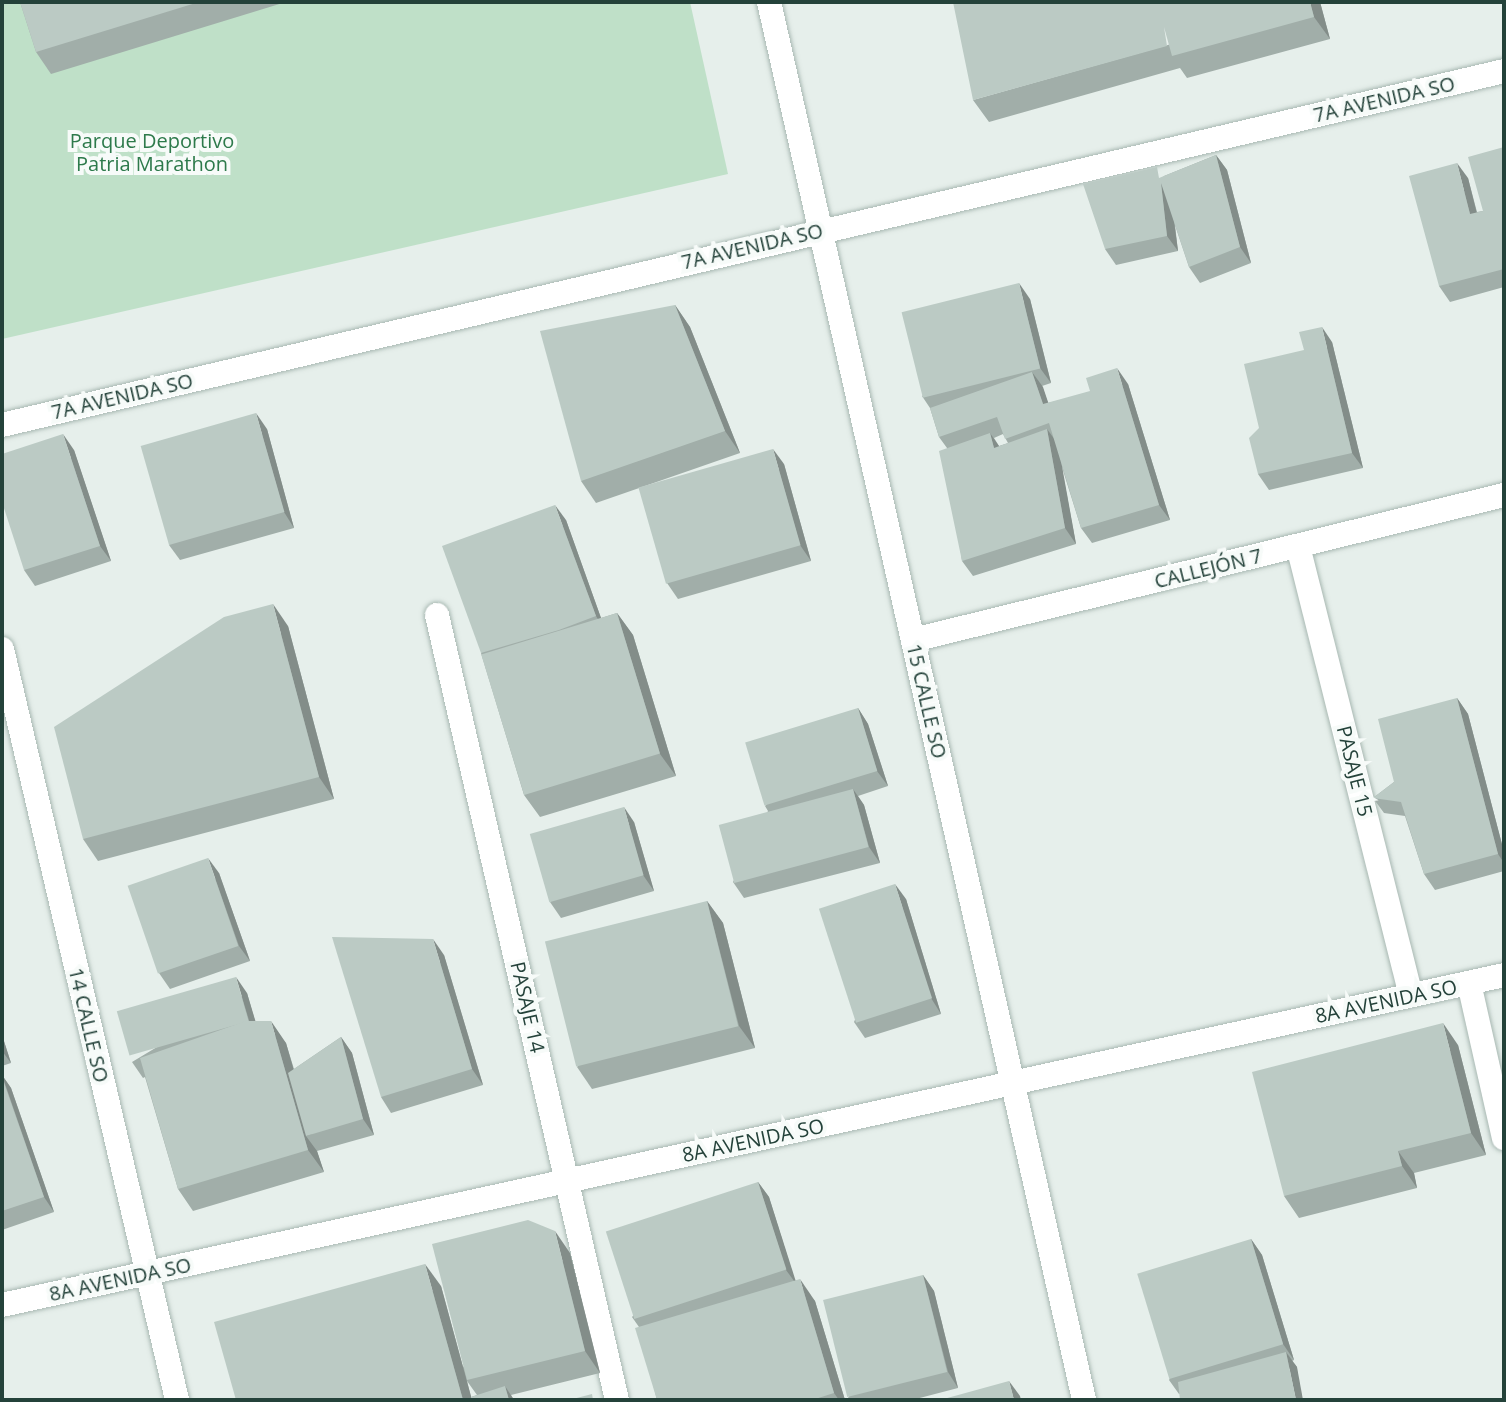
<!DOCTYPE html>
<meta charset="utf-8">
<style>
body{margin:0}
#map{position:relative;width:1506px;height:1402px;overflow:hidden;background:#e6efeb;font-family:"Open Sans",sans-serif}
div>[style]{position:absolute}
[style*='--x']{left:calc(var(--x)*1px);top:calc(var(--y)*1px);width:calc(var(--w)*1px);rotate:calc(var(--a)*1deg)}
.green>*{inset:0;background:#bfe0c8}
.roads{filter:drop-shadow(0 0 2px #a8b8b2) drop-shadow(0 0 2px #a8b8b2)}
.service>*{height:24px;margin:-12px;padding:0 12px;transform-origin:12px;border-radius:12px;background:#fff}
.minor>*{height:24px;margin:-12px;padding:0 12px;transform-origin:12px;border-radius:12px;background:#fff}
.tertiary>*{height:24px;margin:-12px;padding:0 12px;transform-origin:12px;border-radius:12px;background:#fff}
.wall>*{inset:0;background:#a1aea9}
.shaded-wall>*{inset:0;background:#838d89}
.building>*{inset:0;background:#bbcac4;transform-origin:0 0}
span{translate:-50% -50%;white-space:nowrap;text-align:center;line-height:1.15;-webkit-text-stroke:8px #f7fbf9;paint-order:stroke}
.street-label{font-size:20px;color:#24423a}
.park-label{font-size:20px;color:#2d7a4b}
.frame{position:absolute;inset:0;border:4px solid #24423a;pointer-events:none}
</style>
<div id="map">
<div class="green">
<div style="clip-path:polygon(2px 2px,690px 2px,728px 174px,2px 339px)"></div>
</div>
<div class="roads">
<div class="service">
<div style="--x:1298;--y:546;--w:463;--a:75.9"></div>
<div style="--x:437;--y:615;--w:805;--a:77.09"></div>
<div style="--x:913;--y:640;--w:609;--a:-13.79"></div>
<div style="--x:1469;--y:983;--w:159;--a:77.3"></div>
</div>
<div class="minor">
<div style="--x:2;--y:649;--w:771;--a:76.88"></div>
</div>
<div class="tertiary">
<div style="--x:769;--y:2;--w:1433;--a:77.3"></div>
<div style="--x:2;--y:425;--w:1543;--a:-13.26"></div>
<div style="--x:2;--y:1305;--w:1538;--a:-12.39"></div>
</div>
</div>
<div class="wall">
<div style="clip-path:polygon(20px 2px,286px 2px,51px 74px,36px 52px)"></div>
<div style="clip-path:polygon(1320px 2px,1330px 39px,1187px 78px,1180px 68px,989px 122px,973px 100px)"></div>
<div style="clip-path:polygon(1504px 147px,1504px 287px,1450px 302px,1439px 286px,1468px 178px,1477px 212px,1483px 211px)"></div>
<div style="clip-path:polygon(1216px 155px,1227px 170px,1251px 263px,1200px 283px,1189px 267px,1175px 225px,1178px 251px,1116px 265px,1105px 249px,1164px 176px)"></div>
<div style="clip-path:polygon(evenodd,1030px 299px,1051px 383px,1042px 386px,1048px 403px,1128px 384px,1170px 520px,1092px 543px,1081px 528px,1061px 464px,1076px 544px,973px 576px,962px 561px,947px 448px,939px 437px,930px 408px,922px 396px,1030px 299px,1003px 434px,1008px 443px,999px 446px,994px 438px,1003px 434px)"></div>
<div style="clip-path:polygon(675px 305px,690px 327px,740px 453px,596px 503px,581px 481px)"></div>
<div style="clip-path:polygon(1332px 342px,1363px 468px,1269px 490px,1258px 474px,1259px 428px)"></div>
<div style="clip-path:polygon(267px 429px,294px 528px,180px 560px,169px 545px)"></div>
<div style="clip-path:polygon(74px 450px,111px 561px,35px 586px,24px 570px)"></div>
<div style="clip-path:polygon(784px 464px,811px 561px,678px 599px,667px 583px)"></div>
<div style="clip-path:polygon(566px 520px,601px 618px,617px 613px,633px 635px,676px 776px,540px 817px,524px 795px,481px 653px)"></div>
<div style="clip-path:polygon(288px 626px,334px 799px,98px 861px,83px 839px)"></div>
<div style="clip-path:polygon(1457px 698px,1468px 714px,1504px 852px,1504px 871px,1435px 890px,1424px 874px,1405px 816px,1384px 813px,1373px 798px,1394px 782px)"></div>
<div style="clip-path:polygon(858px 708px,868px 724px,888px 786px,858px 796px,864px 805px,880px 863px,744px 898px,733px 882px,768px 811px,765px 806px)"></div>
<div style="clip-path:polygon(634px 822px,654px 891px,561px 918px,550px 902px)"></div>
<div style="clip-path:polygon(219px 873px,250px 961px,170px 989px,159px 973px)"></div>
<div style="clip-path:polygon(906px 899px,941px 1014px,865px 1038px,854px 1022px)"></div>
<div style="clip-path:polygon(707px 901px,723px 923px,755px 1048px,592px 1089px,577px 1067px)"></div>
<div style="clip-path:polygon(444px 955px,483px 1085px,391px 1113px,381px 1097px)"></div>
<div style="clip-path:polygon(247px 993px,255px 1021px,286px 1043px,294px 1069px,341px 1037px,352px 1053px,374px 1135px,317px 1151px,324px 1172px,193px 1211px,178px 1189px,145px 1077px,143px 1078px,132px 1062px)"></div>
<div style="clip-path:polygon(2px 1035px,11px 1063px,2px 1066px)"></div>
<div style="clip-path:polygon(1458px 1045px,1486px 1155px,1414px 1173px,1417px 1188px,1299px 1218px,1284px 1196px)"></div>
<div style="clip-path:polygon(2px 1075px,11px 1088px,54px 1212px,2px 1230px)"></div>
<div style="clip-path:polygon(758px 1182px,769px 1197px,795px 1281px,815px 1301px,845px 1400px,657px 1400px,639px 1327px,632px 1317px)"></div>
<div style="clip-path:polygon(1251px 1239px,1262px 1255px,1294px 1360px,1292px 1361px,1297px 1367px,1179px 1394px,1169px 1380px)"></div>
<div style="clip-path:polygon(evenodd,570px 1253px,600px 1373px,511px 1395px,514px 1400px,236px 1400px,441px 1286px,463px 1367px,570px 1253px,467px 1381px,477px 1395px,471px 1397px,467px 1381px)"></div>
<div style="clip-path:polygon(923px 1275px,934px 1291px,958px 1388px,912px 1400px,850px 1400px,848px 1398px)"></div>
</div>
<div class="shaded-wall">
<div style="clip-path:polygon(1310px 2px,1320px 2px,1330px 39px,1314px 17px)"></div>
<div style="clip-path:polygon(1216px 155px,1227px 170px,1251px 263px,1240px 247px)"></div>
<div style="clip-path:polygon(1457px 163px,1468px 178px,1481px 230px,1470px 214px)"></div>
<div style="clip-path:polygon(1161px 183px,1171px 198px,1178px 251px,1167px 236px)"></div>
<div style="clip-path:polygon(1019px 283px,1030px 299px,1051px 383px,1040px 368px)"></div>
<div style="clip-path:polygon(675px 305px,690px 327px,740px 453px,725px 431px)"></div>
<div style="clip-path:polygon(1322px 327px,1332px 342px,1363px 468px,1352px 453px)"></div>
<div style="clip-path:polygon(1117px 368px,1128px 384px,1170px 520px,1159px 505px)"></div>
<div style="clip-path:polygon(1032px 372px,1043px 387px,1054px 420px,1043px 404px)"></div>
<div style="clip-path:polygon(256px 413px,267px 429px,294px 528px,284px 512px)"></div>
<div style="clip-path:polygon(1047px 429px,1058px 444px,1076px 544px,1065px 528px)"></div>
<div style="clip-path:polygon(990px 433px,1001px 449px,994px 448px)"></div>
<div style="clip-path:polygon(63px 434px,74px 450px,111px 561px,100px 546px)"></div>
<div style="clip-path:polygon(773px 449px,784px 464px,811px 561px,800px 545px)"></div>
<div style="clip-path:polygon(555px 505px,566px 520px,606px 632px,596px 616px)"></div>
<div style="clip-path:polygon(273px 604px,288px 626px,334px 799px,319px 777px)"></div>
<div style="clip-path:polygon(617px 613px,633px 635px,676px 776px,660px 754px)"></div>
<div style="clip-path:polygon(1457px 698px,1468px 714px,1504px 852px,1504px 863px,1498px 854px)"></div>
<div style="clip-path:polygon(858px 708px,868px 724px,888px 786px,877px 771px)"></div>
<div style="clip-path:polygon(853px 789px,864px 805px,880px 863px,869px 847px)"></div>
<div style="clip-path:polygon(624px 807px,634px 822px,654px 891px,643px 875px)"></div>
<div style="clip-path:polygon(208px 858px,219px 873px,250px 961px,239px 946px)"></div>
<div style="clip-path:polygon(895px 884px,906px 899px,941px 1014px,931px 998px)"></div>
<div style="clip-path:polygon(707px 901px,723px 923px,755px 1048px,739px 1026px)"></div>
<div style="clip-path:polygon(433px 939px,444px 955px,483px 1085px,472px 1069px)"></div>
<div style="clip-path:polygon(236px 977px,247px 993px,262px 1043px,251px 1027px)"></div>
<div style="clip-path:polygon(271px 1021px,286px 1043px,312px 1134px,306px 1136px,317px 1151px,324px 1172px,308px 1150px)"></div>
<div style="clip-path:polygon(1443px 1023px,1458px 1045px,1486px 1155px,1471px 1133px)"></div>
<div style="clip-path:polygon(2px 1035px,11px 1063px,2px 1051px)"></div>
<div style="clip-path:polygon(341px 1037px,352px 1053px,374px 1135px,363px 1119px)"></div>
<div style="clip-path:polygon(2px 1075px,11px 1088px,54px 1212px,44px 1197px)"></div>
<div style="clip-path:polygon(1398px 1151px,1414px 1173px,1417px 1188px,1402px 1166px)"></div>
<div style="clip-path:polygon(758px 1182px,769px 1197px,797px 1285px,786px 1270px)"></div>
<div style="clip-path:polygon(555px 1231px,570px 1253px,600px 1373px,585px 1351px)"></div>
<div style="clip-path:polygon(1251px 1239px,1262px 1255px,1294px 1360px,1283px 1344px)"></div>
<div style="clip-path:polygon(425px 1264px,441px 1286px,472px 1400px,463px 1400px)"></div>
<div style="clip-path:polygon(923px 1275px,934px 1291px,958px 1388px,948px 1372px)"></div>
<div style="clip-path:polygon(800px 1279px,815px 1301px,845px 1400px,839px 1400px,834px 1393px)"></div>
<div style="clip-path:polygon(1286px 1352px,1297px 1367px,1303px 1400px,1296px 1400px)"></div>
<div style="clip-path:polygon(1009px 1381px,1020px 1396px,1021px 1400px,1014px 1400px)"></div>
<div style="clip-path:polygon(505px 1386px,514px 1400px,509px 1400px)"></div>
</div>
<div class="building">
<div style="clip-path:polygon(20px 2px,199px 2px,36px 52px)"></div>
<div style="clip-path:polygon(953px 2px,1310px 2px,1314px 17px,1172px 56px,1164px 27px,1167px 46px,973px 100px)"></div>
<div style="clip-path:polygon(1504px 147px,1504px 269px,1439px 286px,1409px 176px,1457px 163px,1470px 214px,1483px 211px,1468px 157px)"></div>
<div style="clip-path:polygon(1216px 155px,1240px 247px,1189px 267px,1161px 183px,1167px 236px,1105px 249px,1083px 184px,1157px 167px,1159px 178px)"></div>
<div style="left:1019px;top:283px;width:88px;height:121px;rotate:76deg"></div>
<div style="clip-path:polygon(675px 305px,725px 431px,581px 481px,540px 331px)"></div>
<div style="clip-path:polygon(1322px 327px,1352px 453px,1258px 474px,1249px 438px,1259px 428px,1244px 364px,1304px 350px,1299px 332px)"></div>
<div style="clip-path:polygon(1117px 368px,1159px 505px,1081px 528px,1049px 423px,1005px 439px,997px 417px,939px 437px,930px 408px,1032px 372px,1043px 404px,1090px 391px,1086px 378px)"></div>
<div style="left:256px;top:413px;width:103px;height:120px;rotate:74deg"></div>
<div style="clip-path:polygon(1047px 429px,1065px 528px,962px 561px,939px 451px,990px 433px,994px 448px)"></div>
<div style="clip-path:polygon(63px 434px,100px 546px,24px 570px,2px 502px,2px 454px)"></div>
<div style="left:773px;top:449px;width:100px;height:140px;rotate:74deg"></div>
<div style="clip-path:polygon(555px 505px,596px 616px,559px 630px,481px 653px,442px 546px)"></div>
<div style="clip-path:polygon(273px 604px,319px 777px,83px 839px,54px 727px,224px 617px)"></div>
<div style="left:617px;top:613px;width:147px;height:142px;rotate:73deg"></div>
<div style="clip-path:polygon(1457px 698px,1498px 854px,1424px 874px,1401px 802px,1373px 798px,1394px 782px,1378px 719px)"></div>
<div style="left:858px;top:708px;width:66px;height:118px;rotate:73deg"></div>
<div style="left:853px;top:789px;width:60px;height:139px;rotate:75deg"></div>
<div style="left:624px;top:807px;width:71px;height:98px;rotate:74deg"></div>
<div style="left:208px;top:858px;width:93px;height:85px;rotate:71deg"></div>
<div style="left:895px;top:884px;width:120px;height:80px;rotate:72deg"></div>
<div style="left:707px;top:901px;width:129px;height:167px;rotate:76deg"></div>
<div style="clip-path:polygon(332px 937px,433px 939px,472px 1069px,381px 1097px)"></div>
<div style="left:236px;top:977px;width:46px;height:124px;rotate:74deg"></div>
<div style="clip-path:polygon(246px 1021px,271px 1021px,308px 1150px,178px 1189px,140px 1058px)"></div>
<div style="clip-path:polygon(1443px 1023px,1471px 1133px,1398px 1151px,1402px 1166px,1284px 1196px,1252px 1072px)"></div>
<div style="clip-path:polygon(341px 1037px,363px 1119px,306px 1136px,288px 1073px)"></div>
<div style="clip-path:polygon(2px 1077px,44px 1197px,2px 1211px)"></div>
<div style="left:758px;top:1182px;width:92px;height:160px;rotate:72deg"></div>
<div style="clip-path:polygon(528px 1220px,555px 1231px,585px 1351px,467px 1380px,432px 1244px)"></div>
<div style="left:1251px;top:1239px;width:110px;height:119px;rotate:73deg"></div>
<div style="clip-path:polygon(425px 1264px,463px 1400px,236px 1400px,214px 1322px)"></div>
<div style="left:923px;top:1275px;width:100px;height:103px;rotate:76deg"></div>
<div style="clip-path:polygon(800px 1279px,834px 1393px,812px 1400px,657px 1400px,635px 1328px)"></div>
<div style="clip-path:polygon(1286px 1352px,1296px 1400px,1180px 1400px,1178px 1382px)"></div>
<div style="clip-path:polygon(1009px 1381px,1014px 1400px,940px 1400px)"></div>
<div style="clip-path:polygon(505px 1386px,509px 1400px,471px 1400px,471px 1397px)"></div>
<div style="clip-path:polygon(592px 1394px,593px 1400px,569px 1400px)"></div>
</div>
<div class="street-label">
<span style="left:1384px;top:99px;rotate:-13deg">7A AVENIDA SO</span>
<span style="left:752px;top:246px;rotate:-13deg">7A AVENIDA SO</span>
<span style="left:122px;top:396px;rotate:-13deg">7A AVENIDA SO</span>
<span style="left:1208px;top:568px;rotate:-14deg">CALLEJÓN 7</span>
<span style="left:927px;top:701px;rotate:77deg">15 CALLE SO</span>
<span style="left:1355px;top:771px;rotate:76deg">PASAJE 15</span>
<span style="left:1386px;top:1001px;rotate:-12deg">8A AVENIDA SO</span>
<span style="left:528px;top:1007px;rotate:77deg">PASAJE 14</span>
<span style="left:89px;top:1025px;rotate:77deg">14 CALLE SO</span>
<span style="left:753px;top:1140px;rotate:-12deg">8A AVENIDA SO</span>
<span style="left:120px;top:1279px;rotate:-12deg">8A AVENIDA SO</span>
</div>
<div class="park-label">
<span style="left:152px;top:152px">Parque Deportivo<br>Patria Marathon</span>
</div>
<div class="frame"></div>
</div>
